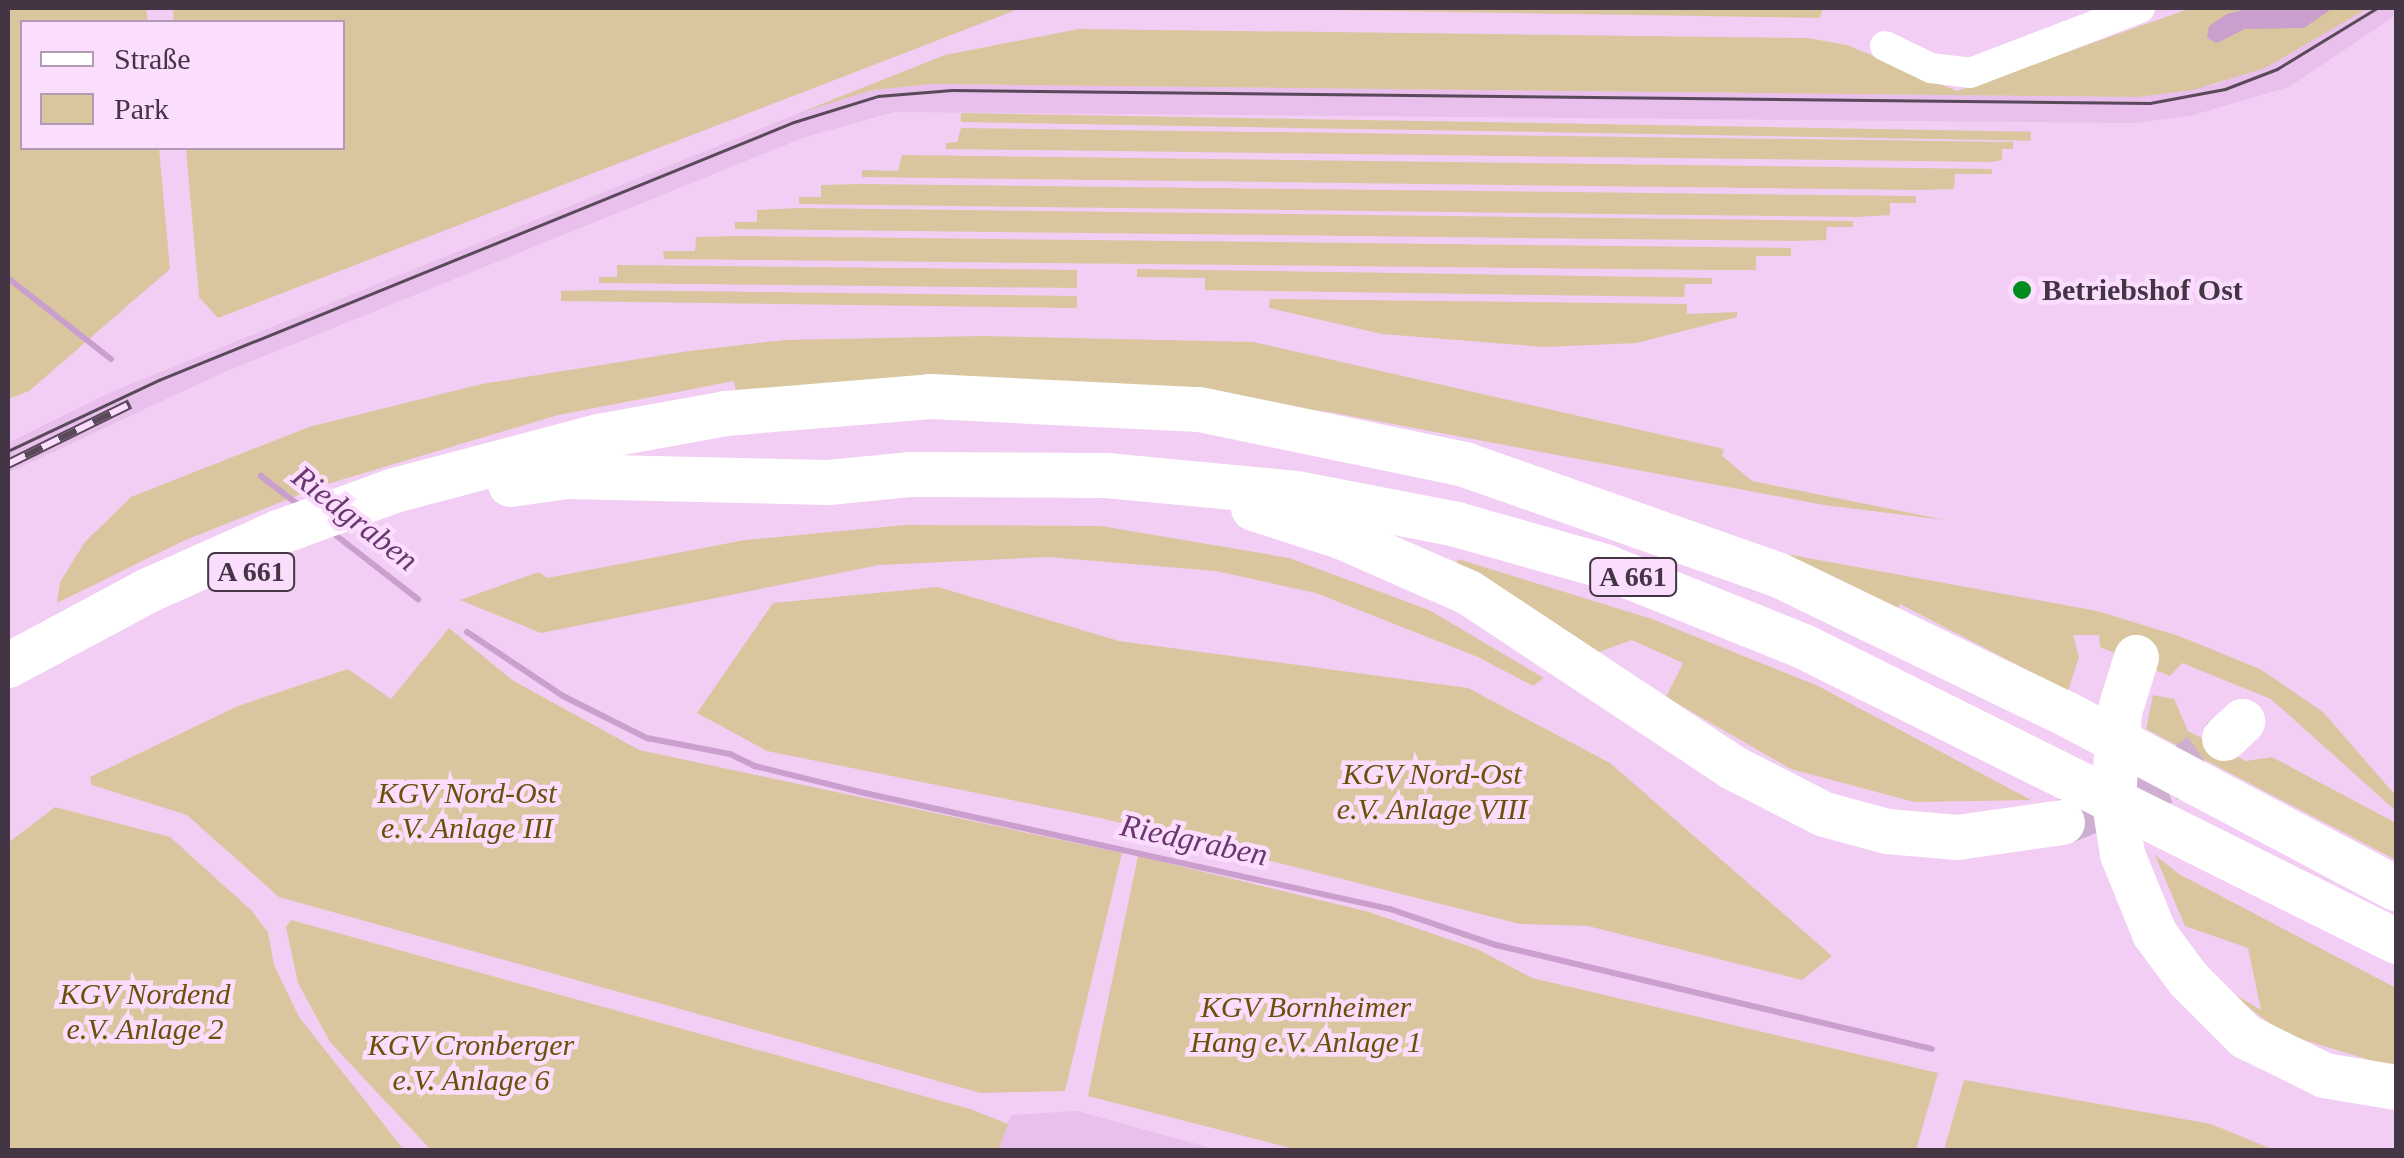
<!DOCTYPE html>
<meta charset="utf-8">
<style>
body{margin:0}
#map{position:relative;width:2404px;height:1158px;overflow:hidden;background:#f2cdf4;font-family:Georgia,serif}
div>[style]{position:absolute}
[style*='--x']{left:calc(var(--x)*1px);top:calc(var(--y)*1px);width:calc(var(--w)*1px);rotate:calc(var(--a)*1deg)}
.built>*{inset:0;background:#e9bfec}
.green>*{inset:0;background:#dac69e;transform-origin:0 0}
.water>*{inset:0;background:#ca9fcd}
.stream>*{height:6px;margin:-3px;padding:0 3px;transform-origin:3px;border-radius:3px;background:#ca9fcd}
.highway-tunnel>*{height:45px;margin-top:-22.5px;transform-origin:0;background:repeating-linear-gradient(90deg,#cfafd1 0 45px,transparent 0 67px)}
.minor>*{height:30px;margin:-15px;padding:0 15px;transform-origin:15px;border-radius:15px;background:#fff}
.highway>*{height:45px;margin:-22.5px;padding:0 22.5px;transform-origin:22.5px;border-radius:22.5px;background:#fff}
.tram>*{height:2.5px;margin:-1.25px;padding:0 1.25px;transform-origin:1.25px;border-radius:1.25px;background:#5a495b}
.rail>*{height:10px;margin-top:-5px;transform-origin:0;background:repeating-linear-gradient(90deg,#fbddfd 0 19px,#5a495b 0 38px);box-sizing:border-box;border-block:2px solid #5a495b}
.dots>*{width:28px;height:28px;translate:-50% -50%;box-sizing:border-box;border:5px solid #fbddfd;border-radius:50%}
span{translate:-50% -50%;white-space:nowrap;text-align:center;line-height:1.15;-webkit-text-stroke:9px #fbddfd;paint-order:stroke}
.shield-label span{padding:2px 8px;background:#fbddfd;border:2px solid;border-radius:8px;-webkit-text-stroke-width:0}
.shield-label{font-size:28px;color:#433544;font-weight:700}
.poi-label{font-size:30px;color:#433544;font-weight:700}
.left{translate:0 -50%;text-align:left}
.park-label{font-size:30px;color:#6c5009;font-style:italic}
.water-label{font-size:32px;color:#6b3670;font-style:italic}
.frame{position:absolute;inset:0;border:10px solid #433544;pointer-events:none}
.legend{position:absolute;left:20px;top:20px;width:325px;height:130px;box-sizing:border-box;background:#fbddfd;border:2px solid #b19ab3;margin:0;padding:12px 18px;list-style:none;font-size:30px;color:#433544}
.legend li{display:flex;align-items:center;gap:20px;height:50px}
.legend b{width:50px;border:2px solid #b19ab3}
</style>
<div id="map">
<div class="built">
<div style="clip-path:polygon(2368px 8px,2396px 8px,2396px 15px,2289px 87px,2190px 116px,2134px 123px,894px 112px,805px 137px,222px 373px,8px 473px,8px 443px,109px 393px,799px 113px,872px 90px,932px 84px,2137px 97px,2218px 84px)"></div>
<div style="clip-path:polygon(1077px 1111px,1218px 1150px,998px 1150px,1011px 1115px)"></div>
</div>
<div class="green">
<div style="clip-path:polygon(8px 8px,146px 8px,148px 22px,22px 22px,22px 148px,159px 148px,170px 269px,29px 391px,8px 399px)"></div>
<div style="clip-path:polygon(173px 8px,1021px 8px,218px 318px,199px 297px,186px 148px,342px 148px,342px 22px,174px 22px)"></div>
<div style="clip-path:polygon(1205px 8px,1824px 8px,1819px 18px)"></div>
<div style="clip-path:polygon(2191px 8px,2368px 8px,2265px 68px,2193px 90px,2137px 97px,932px 84px,872px 90px,799px 113px,945px 55px,1079px 29px,1808px 38px,1847px 45px,1957px 91px)"></div>
<div style="left:961px;top:113px;width:1070px;height:9px;rotate:1deg"></div>
<div style="clip-path:polygon(961px 128px,2013px 142px,2013px 149px,2002px 149px,2002px 160px,1992px 162px,946px 149px,946px 143px,957px 142px)"></div>
<div style="clip-path:polygon(902px 155px,1992px 169px,1992px 174px,1955px 174px,1954px 189px,1919px 190px,862px 177px,862px 170px,898px 171px)"></div>
<div style="clip-path:polygon(861px 184px,1916px 196px,1916px 203px,1890px 203px,1890px 215px,1856px 217px,799px 204px,799px 197px,821px 197px,821px 185px)"></div>
<div style="clip-path:polygon(798px 208px,1853px 221px,1853px 227px,1827px 227px,1826px 240px,1793px 241px,735px 229px,735px 222px,757px 222px,757px 210px)"></div>
<div style="clip-path:polygon(736px 236px,1791px 248px,1791px 256px,1756px 256px,1756px 270px,1721px 270px,664px 259px,663px 251px,695px 251px,696px 237px)"></div>
<div style="clip-path:polygon(617px 265px,1077px 270px,1077px 288px,599px 283px,599px 277px,617px 277px)"></div>
<div style="clip-path:polygon(1137px 269px,1712px 278px,1712px 284px,1685px 284px,1684px 297px,1205px 290px,1205px 278px,1137px 277px)"></div>
<div style="clip-path:polygon(599px 290px,1077px 296px,1077px 308px,561px 301px,561px 291px)"></div>
<div style="clip-path:polygon(1270px 299px,1687px 304px,1687px 314px,1737px 312px,1737px 317px,1637px 343px,1544px 347px,1382px 334px,1269px 308px)"></div>
<div style="clip-path:polygon(983px 336px,1253px 342px,1724px 449px,1722px 456px,1752px 481px,1945px 520px,1824px 505px,1329px 412px,1129px 387px,736px 393px,734px 381px,558px 415px,324px 485px,183px 541px,57px 603px,60px 582px,85px 542px,131px 497px,309px 427px,482px 384px,689px 351px,784px 340px)"></div>
<div style="clip-path:polygon(906px 525px,1101px 526px,1289px 558px,1429px 610px,1544px 678px,1533px 686px,1478px 657px,1316px 593px,1216px 571px,1048px 557px,879px 565px,541px 633px,460px 600px,539px 572px,547px 578px,745px 540px)"></div>
<div style="clip-path:polygon(1737px 545px,2097px 611px,2179px 636px,2260px 669px,2323px 712px,2396px 796px,2396px 811px,2271px 699px,2182px 663px,2170px 676px,2100px 647px,2099px 635px,2073px 635px,2079px 657px,2068px 691px,1900px 604px,1895px 613px)"></div>
<div style="clip-path:polygon(1458px 559px,1652px 619px,1818px 686px,2031px 800px,1914px 802px,1791px 769px,1666px 697px,1683px 663px,1632px 640px,1596px 653px,1454px 570px)"></div>
<div style="clip-path:polygon(938px 587px,1119px 641px,1468px 688px,1610px 763px,1832px 956px,1802px 980px,1588px 926px,1520px 924px,1101px 818px,767px 751px,697px 713px,773px 603px)"></div>
<div style="clip-path:polygon(449px 628px,512px 680px,639px 750px,1122px 853px,1065px 1091px,981px 1093px,279px 897px,187px 815px,92px 785px,90px 777px,238px 706px,348px 669px,391px 699px)"></div>
<div style="clip-path:polygon(2153px 695px,2174px 699px,2188px 731px,2246px 761px,2272px 757px,2396px 823px,2396px 860px,2146px 729px)"></div>
<div style="clip-path:polygon(55px 807px,170px 837px,251px 910px,268px 932px,274px 965px,299px 1017px,404px 1150px,8px 1150px,8px 843px)"></div>
<div style="clip-path:polygon(2155px 855px,2179px 874px,2396px 988px,2396px 1068px,2284px 1034px,2219px 985px,2261px 1010px,2248px 948px,2185px 926px)"></div>
<div style="clip-path:polygon(1138px 856px,1369px 912px,1477px 949px,1532px 978px,1938px 1073px,1916px 1150px,1298px 1150px,1088px 1096px)"></div>
<div style="clip-path:polygon(291px 920px,970px 1109px,1008px 1124px,998px 1150px,431px 1150px,330px 1042px,298px 983px,286px 927px)"></div>
<div style="clip-path:polygon(1964px 1080px,2211px 1124px,2274px 1150px,1944px 1150px)"></div>
</div>
<div class="water">
<div style="clip-path:polygon(2252px 8px,2333px 8px,2304px 28px,2245px 29px,2217px 43px,2207px 38px,2209px 26px,2227px 14px)"></div>
</div>
<div class="stream">
<div style="--x:8;--y:278;--w:131;--a:38.2"></div>
<div style="--x:261;--y:476;--w:49;--a:37.6"></div>
<div style="--x:329;--y:530;--w:113;--a:37.8"></div>
<div style="--x:467;--y:632;--w:115;--a:33.7"></div>
<div style="--x:563;--y:696;--w:94;--a:26.6"></div>
<div style="--x:647;--y:738;--w:85;--a:10.9"></div>
<div style="--x:730;--y:754;--w:28;--a:26"></div>
<div style="--x:755;--y:766;--w:108;--a:13.9"></div>
<div style="--x:860;--y:792;--w:543;--a:12.45"></div>
<div style="--x:1390;--y:909;--w:112;--a:18.8"></div>
<div style="--x:1496;--y:945;--w:448;--a:13.4"></div>
</div>
<div class="highway-tunnel">
<div style="--x:2062;--y:822;--w:110;--a:-21.9"></div>
<div style="--x:2164;--y:781;--w:74;--a:-35.6"></div>
</div>
<div class="minor">
<div style="--x:1885;--y:46;--w:51;--a:25.6"></div>
<div style="--x:1931;--y:68;--w:39;--a:7"></div>
<div style="--x:1970;--y:73;--w:182;--a:-20.9"></div>
</div>
<div class="highway">
<div style="--x:510;--y:484;--w:57;--a:-8.1"></div>
<div style="--x:566;--y:476;--w:262;--a:1.3"></div>
<div style="--x:828;--y:482;--w:81;--a:-5.6"></div>
<div style="--x:909;--y:474;--w:197;--a:0.3"></div>
<div style="--x:1106;--y:475;--w:192;--a:5.4"></div>
<div style="--x:1297;--y:493;--w:162;--a:11"></div>
<div style="--x:1456;--y:524;--w:154;--a:15.8"></div>
<div style="--x:1604;--y:566;--w:212;--a:21.9"></div>
<div style="--x:1801;--y:645;--w:665;--a:26.45"></div>
<div style="--x:1253;--y:508;--w:91;--a:17.8"></div>
<div style="--x:1340;--y:536;--w:140;--a:23.6"></div>
<div style="--x:1468;--y:592;--w:317;--a:33.5"></div>
<div style="--x:1732;--y:767;--w:103;--a:27.1"></div>
<div style="--x:1824;--y:814;--w:65;--a:15.1"></div>
<div style="--x:1887;--y:831;--w:70;--a:4.9"></div>
<div style="--x:1957;--y:837;--w:106;--a:-8.1"></div>
<div style="--x:2136;--y:657;--w:58;--a:107.2"></div>
<div style="--x:2119;--y:712;--w:85;--a:94"></div>
<div style="--x:2113;--y:797;--w:58;--a:81"></div>
<div style="--x:2122;--y:854;--w:85;--a:67.9"></div>
<div style="--x:2154;--y:933;--w:57;--a:53.5"></div>
<div style="--x:2188;--y:979;--w:81;--a:45"></div>
<div style="--x:2245;--y:1036;--w:88;--a:26.3"></div>
<div style="--x:2324;--y:1075;--w:73;--a:9.5"></div>
<div style="--x:8;--y:665;--w:161;--a:-28.2"></div>
<div style="--x:150;--y:589;--w:140;--a:-24"></div>
<div style="--x:278;--y:532;--w:123;--a:-19.9"></div>
<div style="--x:394;--y:490;--w:212;--a:-14.8"></div>
<div style="--x:599;--y:436;--w:128;--a:-10.3"></div>
<div style="--x:725;--y:413;--w:206;--a:-4.7"></div>
<div style="--x:930;--y:396;--w:269;--a:2.8"></div>
<div style="--x:1199;--y:409;--w:271;--a:11.7"></div>
<div style="--x:1464;--y:464;--w:332;--a:19.4"></div>
<div style="--x:1777;--y:574;--w:320;--a:25.8"></div>
<div style="--x:2065;--y:713;--w:374;--a:27.9"></div>
<div style="--x:2224;--y:738;--w:25;--a:-43"></div>
</div>
<div class="tram">
<div style="--x:8;--y:451;--w:167;--a:-25.2"></div>
<div style="--x:159;--y:380;--w:685;--a:-22.11"></div>
<div style="--x:794;--y:122;--w:88;--a:-17.2"></div>
<div style="--x:878;--y:96;--w:74;--a:-4.6"></div>
<div style="--x:952;--y:90;--w:1198;--a:0.62"></div>
<div style="--x:2150;--y:103;--w:76;--a:-10.6"></div>
<div style="--x:2225;--y:89;--w:56;--a:-21"></div>
<div style="--x:2277;--y:69;--w:117;--a:-31.4"></div>
</div>
<div class="rail">
<div style="--x:8;--y:464;--w:136;--a:-26.2"></div>
</div>
<div class="dots">
<div style="left:2022px;top:290px;background:#008d1d"></div>
</div>
<div class="shield-label">
<span style="left:251px;top:572px">A 661</span>
<span style="left:1633px;top:577px">A 661</span>
</div>
<div class="poi-label">
<span class="left" style="left:2042px;top:290px">Betriebshof Ost</span>
</div>
<div class="park-label">
<span style="left:1432px;top:791px">KGV Nord-Ost<br>e.V. Anlage VIII</span>
<span style="left:467px;top:810px">KGV Nord-Ost<br>e.V. Anlage III</span>
<span style="left:145px;top:1011px">KGV Nordend<br>e.V. Anlage 2</span>
<span style="left:1306px;top:1024px">KGV Bornheimer<br>Hang e.V. Anlage 1</span>
<span style="left:471px;top:1062px">KGV Cronberger<br>e.V. Anlage 6</span>
</div>
<div class="water-label">
<span style="left:355px;top:518px;rotate:38deg">Riedgraben</span>
<span style="left:1194px;top:840px;rotate:12deg">Riedgraben</span>
</div>
<div class="frame"></div>
<ul class="legend">
<li><b style="height:12px;background:#fff"></b>Straße</li>
<li><b style="height:28px;background:#dac69e"></b>Park</li>
</ul>
</div>
